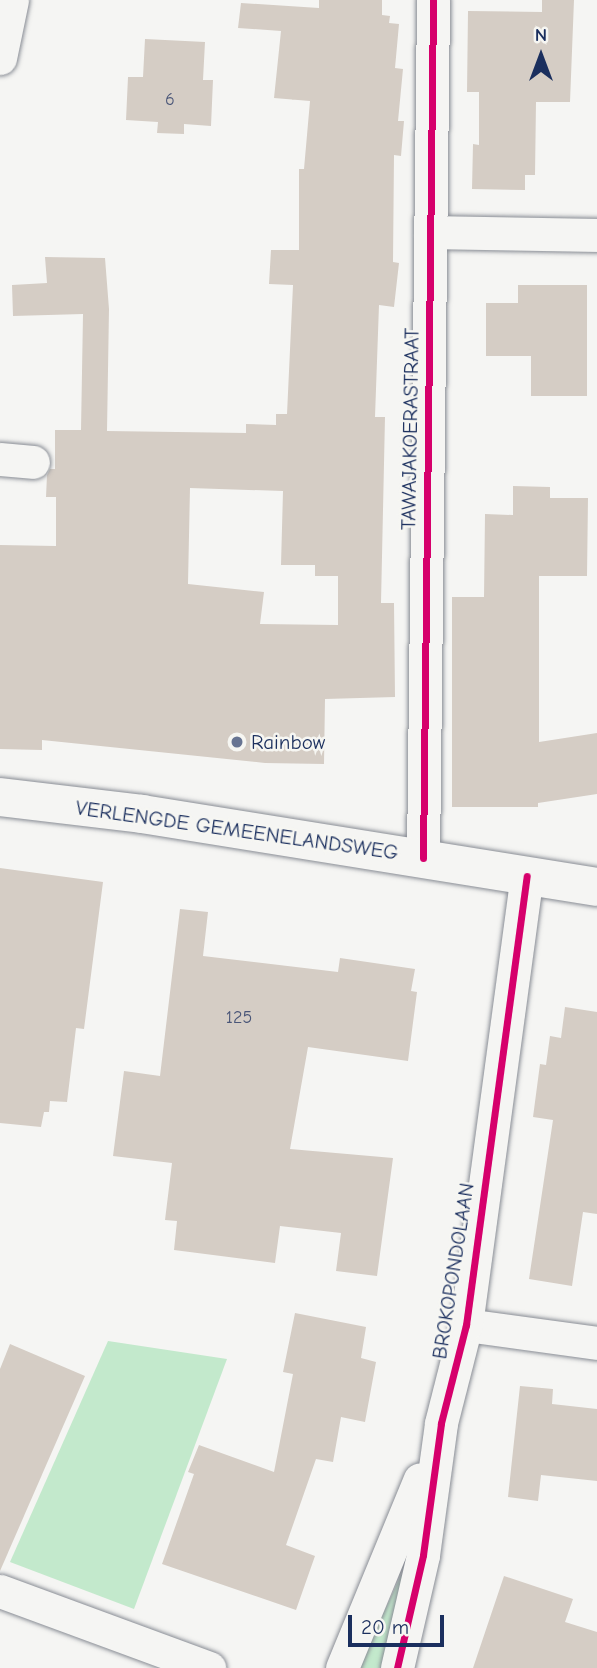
<!DOCTYPE html>
<style>
body{margin:0}
#map{position:relative;width:597px;height:1668px;overflow:hidden;background:#f5f5f3;font-family:"Comic Neue",sans-serif}
div>[style]{position:absolute}
[style*='--x']{left:calc(var(--x)*1px);top:calc(var(--y)*1px);width:calc(var(--w)*1px);rotate:calc(var(--a)*1deg)}
.green>*{inset:0;background:#c3e9cc}
.building>*{inset:0;background:#d5cdc5}
.roads{filter:drop-shadow(0 0 2px #898d95) drop-shadow(0 0 2px #898d95)}
.minor>*{height:33px;margin:-16.5px;padding:0 16.5px;transform-origin:16.5px;border-radius:16.5px;background:#f5f5f3}
.tertiary>*{height:38px;margin:-19px;padding:0 19px;transform-origin:19px;border-radius:19px;background:#f5f5f3}
.cycleway>*{height:7px;margin:-3.5px;padding:0 3.5px;transform-origin:3.5px;border-radius:3.5px;background:#d6006c}
.dots>*{width:19px;height:19px;translate:-50% -50%;box-sizing:border-box;border:4px solid #f6f6f2;border-radius:50%}
span{translate:-50% -50%;white-space:nowrap;text-align:center;line-height:1.15;-webkit-text-stroke:5px #f6f6f2;paint-order:stroke}
.number-label{font-size:18px;color:#4a5678}
.number-label span{-webkit-text-stroke-width:0}
.street-label{font-size:21px;color:#1b2f5e}
.poi-label{font-size:21px;color:#1b2f5e}
.left{translate:0 -50%;text-align:left}
.north{position:absolute;left:506px;top:21px;width:70px;height:70px;-webkit-text-stroke:5px #f6f6f2;paint-order:stroke;rotate:0deg;font-size:19px;font-weight:700;line-height:28px;text-align:center;color:#1b2f5e}
.north::after{content:'';display:block;margin:auto;width:24px;height:32px;background:#1b2f5e;clip-path:polygon(50% 0,100% 100%,50% 72%,0 100%)}
.scale{position:absolute;left:348px;top:1615px;width:96px;height:32px;box-sizing:border-box;border:4px solid #1b2f5e;border-top:0;padding-left:9px;font-size:21px;line-height:24px;white-space:nowrap;color:#1b2f5e;-webkit-text-stroke:5px #f6f6f2;paint-order:stroke}
</style>
<div id="map">
<div class="green">
<div style="clip-path:polygon(108px 1341px,227px 1359px,134px 1609px,10px 1562px)"></div>
<div style="clip-path:polygon(401px 1575px,405px 1575px,386px 1668px,358px 1668px)"></div>
</div>
<div class="building">
<div style="clip-path:polygon(evenodd,319px 0,382px 0,382px 15px,390px 16px,389px 23px,399px 24px,395px 68px,403px 69px,398px 121px,404px 121px,401px 156px,394px 155px,393px 262px,399px 263px,394px 307px,379px 305px,375px 417px,385px 417px,381px 603px,394px 603px,395px 697px,325px 699px,324px 764px,265px 763px,42px 740px,42px 750px,0 749px,0 545px,56px 546px,56px 497px,46px 497px,47px 475px,50px 469px,55px 469px,55px 430px,81px 430px,83px 314px,13px 316px,12px 285px,47px 283px,45px 257px,105px 258px,109px 309px,107px 431px,246px 433px,246px 424px,276px 425px,276px 414px,287px 414px,293px 285px,269px 284px,271px 250px,299px 250px,299px 169px,304px 169px,310px 101px,274px 98px,281px 31px,238px 28px,241px 3px,319px 8px,319px 0,190px 488px,283px 491px,281px 565px,315px 565px,315px 576px,338px 576px,338px 625px,260px 624px,264px 592px,188px 584px,190px 488px)"></div>
<div style="clip-path:polygon(542px 0,574px 0,570px 102px,536px 102px,535px 175px,525px 175px,525px 190px,472px 189px,473px 144px,479px 145px,479px 92px,467px 92px,468px 11px,542px 12px)"></div>
<div style="clip-path:polygon(145px 39px,205px 42px,203px 80px,213px 80px,211px 126px,184px 124px,184px 134px,157px 133px,158px 122px,126px 120px,128px 77px,143px 77px)"></div>
<div style="clip-path:polygon(518px 285px,587px 285px,587px 396px,531px 396px,531px 356px,486px 356px,486px 303px,518px 303px)"></div>
<div style="clip-path:polygon(513px 486px,550px 487px,550px 498px,588px 498px,587px 576px,539px 576px,539px 742px,597px 733px,597px 794px,538px 803px,538px 807px,452px 807px,452px 597px,484px 597px,485px 514px,513px 515px)"></div>
<div style="clip-path:polygon(0 868px,103px 882px,84px 1029px,76px 1028px,67px 1102px,50px 1101px,49px 1112px,44px 1112px,41px 1127px,0 1123px)"></div>
<div style="clip-path:polygon(180px 909px,208px 912px,203px 956px,338px 972px,340px 958px,415px 969px,411px 991px,417px 992px,408px 1061px,308px 1047px,290px 1149px,393px 1158px,377px 1276px,336px 1271px,341px 1233px,280px 1226px,275px 1263px,174px 1250px,177px 1221px,165px 1220px,172px 1163px,113px 1156px,124px 1071px,160px 1076px)"></div>
<div style="clip-path:polygon(565px 1007px,597px 1012px,597px 1214px,583px 1212px,572px 1286px,529px 1279px,553px 1120px,533px 1117px,540px 1064px,546px 1065px,550px 1036px,561px 1038px)"></div>
<div style="clip-path:polygon(295px 1313px,366px 1327px,361px 1358px,376px 1362px,365px 1422px,341px 1417px,333px 1462px,316px 1459px,286px 1545px,315px 1556px,296px 1610px,162px 1564px,194px 1474px,188px 1472px,199px 1445px,274px 1472px,293px 1374px,283px 1372px)"></div>
<div style="clip-path:polygon(10px 1344px,85px 1376px,0 1571px,0 1369px)"></div>
<div style="clip-path:polygon(520px 1386px,553px 1389px,552px 1404px,597px 1409px,597px 1481px,541px 1475px,538px 1501px,508px 1497px)"></div>
<div style="clip-path:polygon(504px 1576px,573px 1599px,565px 1622px,597px 1632px,597px 1668px,473px 1668px)"></div>
</div>
<div class="roads">
<div class="minor">
<div style="--x:0;--y:58;--w:59;--a:-78.3"></div>
<div style="--x:430;--y:232;--w:167;--a:1"></div>
<div style="--x:0;--y:459;--w:33;--a:5"></div>
<div style="--x:423;--y:858;--w:858;--a:-89.33"></div>
<div style="--x:466;--y:1325;--w:132;--a:7.8"></div>
<div style="--x:0;--y:1591;--w:223;--a:20.2"></div>
<div style="--x:342;--y:1668;--w:204;--a:-67.6"></div>
<div style="--x:397;--y:1668;--w:116;--a:-77"></div>
<div style="--x:423;--y:1555;--w:133;--a:-82.2"></div>
<div style="--x:441;--y:1423;--w:101;--a:-75.7"></div>
<div style="--x:466;--y:1325;--w:453;--a:-82.3"></div>
</div>
<div class="tertiary">
<div style="--x:0;--y:797;--w:143;--a:6.8"></div>
<div style="--x:142;--y:814;--w:461;--a:9.1"></div>
</div>
</div>
<div class="cycleway">
<div style="--x:423;--y:858;--w:858;--a:-89.33"></div>
<div style="--x:397;--y:1668;--w:116;--a:-77"></div>
<div style="--x:423;--y:1555;--w:133;--a:-82.2"></div>
<div style="--x:441;--y:1423;--w:101;--a:-75.7"></div>
<div style="--x:466;--y:1325;--w:453;--a:-82.3"></div>
</div>
<div class="dots">
<div style="left:237px;top:742px;background:#677492"></div>
</div>
<div class="number-label">
<span style="left:170px;top:100px">6</span>
<span style="left:239px;top:1018px">125</span>
</div>
<div class="street-label">
<span style="left:410px;top:429px;rotate:-89deg">TAWAJAKOERASTRAAT</span>
<span style="left:237px;top:830px;rotate:8deg">VERLENGDE GEMEENELANDSWEG</span>
<span style="left:453px;top:1271px;rotate:-81deg">BROKOPONDOLAAN</span>
</div>
<div class="poi-label">
<span class="left" style="left:251px;top:742px">Rainbow</span>
</div>
<div class="north">N</div>
<div class="scale">20 m</div>
</div>
